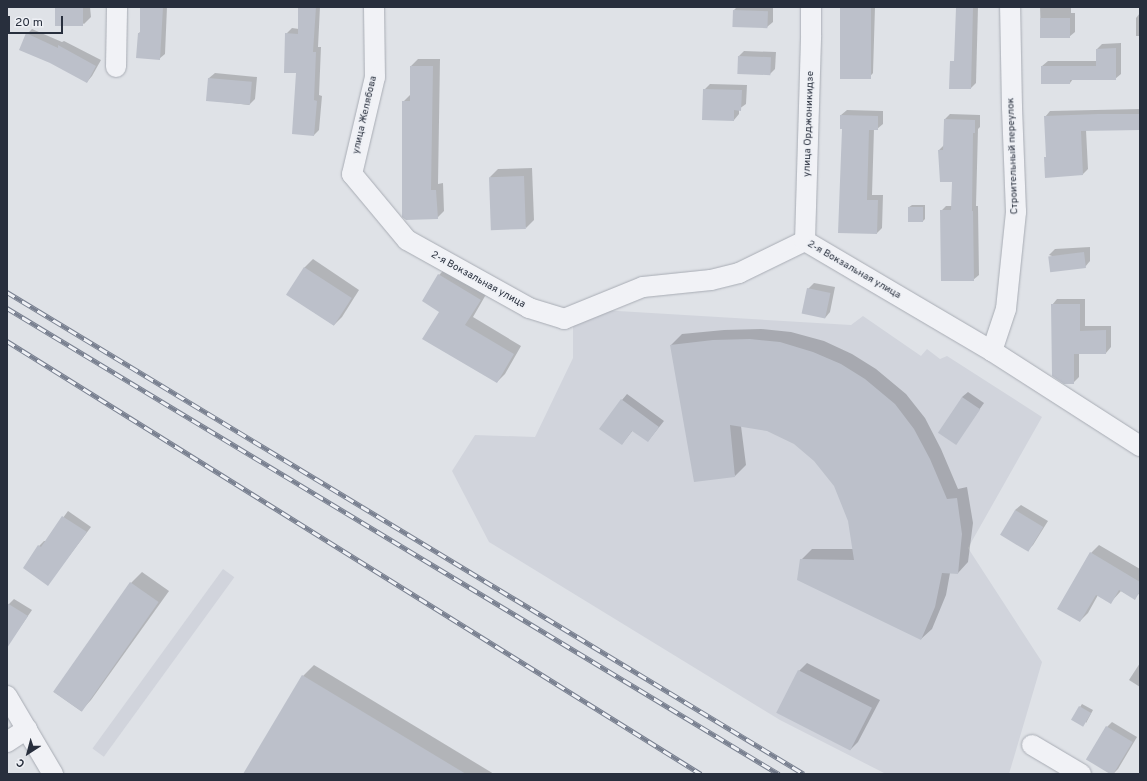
<!DOCTYPE html>
<meta charset="utf-8">
<style>
body{margin:0}
#map{position:relative;width:1147px;height:781px;overflow:hidden;background:#dfe2e7;font-family:Overpass,sans-serif}
div>[style]{position:absolute}
[style*='--x']{left:calc(var(--x)*1px);top:calc(var(--y)*1px);width:calc(var(--w)*1px);rotate:calc(var(--a)*1deg)}
.built>*{inset:0;background:#d1d4dc;transform-origin:0 0}
.shadow>*{inset:0;background:#0003}
.building>*{inset:0;background:#bcc0ca;transform-origin:0 0}
.roads{filter:drop-shadow(0 0 1px #a8acb4) drop-shadow(0 0 1px #a8acb4)}
.minor>*{height:20px;margin:-10px;padding:0 10px;transform-origin:10px;border-radius:10px;background:#f1f2f6}
.rail>*{height:4.5px;margin-top:-2.25px;transform-origin:0;background:repeating-linear-gradient(90deg,#eef0f5 0 9px,#798090 0 18px);box-sizing:border-box;border-block:1px solid #798090}
span{translate:-50% -50%;white-space:nowrap;text-align:center;line-height:1.15;-webkit-text-stroke:3px #eef0f5;paint-order:stroke}
.street-label{font-size:10px;color:#282f3d}
.frame{position:absolute;inset:0;border:8px solid #282f3d;pointer-events:none}
.north{position:absolute;left:8px;top:733px;width:40px;height:40px;-webkit-text-stroke:3px #eef0f5;paint-order:stroke;rotate:216deg;font-size:11px;font-weight:700;line-height:16px;text-align:center;color:#282f3d}
.north::after{content:'';display:block;margin:auto;width:14px;height:18px;background:#282f3d;clip-path:polygon(50% 0,100% 100%,50% 72%,0 100%)}
.scale{position:absolute;left:8px;top:16px;width:55px;height:18px;box-sizing:border-box;border:2px solid #282f3d;border-top:0;padding-left:5px;font-size:12px;line-height:14px;white-space:nowrap;color:#282f3d;-webkit-text-stroke:3px #eef0f5;paint-order:stroke}
</style>
<div id="map">
<div class="built">
<div style="clip-path:polygon(601px 310px,851px 325px,863px 316px,921px 356px,927px 349px,940px 359px,947px 356px,1042px 417px,968px 548px,1042px 662px,1009px 774px,886px 774px,780px 720px,489px 542px,452px 471px,475px 435px,535px 437px,573px 358px,573px 323px)"></div>
<div style="left:223px;top:569px;width:14px;height:222px;rotate:36deg"></div>
</div>
<div class="shadow">
<div style="clip-path:polygon(56px 7px,90px 7px,91px 17px,84px 24px)"></div>
<div style="clip-path:polygon(141px 7px,167px 7px,165px 54px,159px 59px,139px 33px,141px 31px)"></div>
<div style="clip-path:polygon(299px 7px,320px 7px,318px 47px,321px 47px,319px 95px,322px 96px,319px 130px,314px 135px,286px 34px,292px 28px,299px 29px)"></div>
<div style="clip-path:polygon(403px 7px,429px 7px,428px 8px)"></div>
<div style="clip-path:polygon(737px 7px,773px 7px,773px 22px,767px 27px,734px 10px)"></div>
<div style="clip-path:polygon(840px 7px,875px 7px,873px 73px,868px 79px)"></div>
<div style="clip-path:polygon(957px 7px,978px 7px,976px 83px,971px 88px,955px 88px)"></div>
<div style="clip-path:polygon(1040px 7px,1071px 7px,1071px 13px,1075px 13px,1075px 32px,1069px 37px,1041px 37px)"></div>
<div style="clip-path:polygon(1140px 13px,1140px 36px,1136px 36px,1136px 18px)"></div>
<div style="clip-path:polygon(32px 29px,62px 42px,64px 41px,101px 60px,92px 76px,87px 82px,27px 34px)"></div>
<div style="clip-path:polygon(1121px 43px,1121px 74px,1115px 79px,1073px 79px,1070px 83px,1042px 83px,1042px 66px,1048px 61px,1097px 61px,1097px 49px,1102px 44px)"></div>
<div style="clip-path:polygon(744px 51px,776px 52px,775px 69px,770px 74px,739px 56px)"></div>
<div style="clip-path:polygon(418px 59px,440px 59px,438px 184px,443px 183px,444px 211px,437px 218px,403px 102px,411px 94px,411px 66px)"></div>
<div style="clip-path:polygon(215px 73px,257px 77px,255px 99px,249px 105px,207px 100px,209px 78px)"></div>
<div style="clip-path:polygon(710px 84px,747px 85px,746px 104px,739px 109px,739px 114px,734px 120px,704px 90px)"></div>
<div style="clip-path:polygon(1140px 109px,1140px 129px,1086px 130px,1088px 169px,1083px 174px,1045px 158px,1047px 156px,1045px 117px,1050px 111px)"></div>
<div style="clip-path:polygon(847px 110px,883px 111px,883px 124px,877px 129px,874px 129px,872px 195px,883px 195px,882px 228px,877px 233px,839px 232px,843px 128px,841px 128px,841px 115px)"></div>
<div style="clip-path:polygon(950px 114px,980px 115px,980px 127px,978px 129px,976px 206px,978px 206px,979px 275px,973px 280px,941px 211px,946px 206px,952px 206px,953px 181px,939px 150px,944px 145px,945px 119px)"></div>
<div style="clip-path:polygon(532px 168px,534px 220px,526px 228px,490px 177px,498px 169px)"></div>
<div style="clip-path:polygon(912px 205px,925px 205px,925px 219px,922px 222px,909px 207px)"></div>
<div style="clip-path:polygon(1090px 247px,1090px 261px,1085px 267px,1049px 255px,1055px 249px)"></div>
<div style="clip-path:polygon(313px 259px,359px 290px,342px 317px,334px 325px,288px 295px,305px 267px)"></div>
<div style="clip-path:polygon(447px 267px,488px 291px,473px 317px,521px 346px,505px 374px,497px 382px,440px 311px,439px 275px)"></div>
<div style="clip-path:polygon(814px 283px,835px 287px,830px 312px,825px 318px,808px 289px)"></div>
<div style="clip-path:polygon(1057px 299px,1085px 299px,1085px 326px,1111px 326px,1111px 347px,1106px 353px,1079px 353px,1079px 377px,1073px 383px,1052px 305px)"></div>
<div style="clip-path:polygon(761px 329px,791px 332px,824px 341px,852px 354px,876px 369px,906px 394px,925px 418px,941px 449px,958px 489px,967px 487px,973px 523px,968px 562px,958px 573px,950px 573px,946px 595px,932px 629px,921px 639px,801px 560px,812px 549px,854px 549px,849px 520px,835px 485px,815px 460px,794px 443px,767px 430px,741px 426px,746px 465px,735px 476px,671px 345px,682px 334px,724px 330px)"></div>
<div style="clip-path:polygon(968px 392px,984px 403px,955px 444px,962px 397px)"></div>
<div style="clip-path:polygon(627px 394px,664px 421px,648px 441px,633px 430px,622px 444px,622px 400px)"></div>
<div style="clip-path:polygon(1021px 505px,1048px 521px,1033px 545px,1028px 550px,1015px 510px)"></div>
<div style="clip-path:polygon(68px 511px,91px 527px,48px 584px,39px 546px,44px 541px,46px 541px)"></div>
<div style="clip-path:polygon(1099px 545px,1140px 569px,1140px 593px,1134px 598px,1121px 591px,1111px 602px,1098px 595px,1088px 613px,1080px 621px,1091px 553px)"></div>
<div style="clip-path:polygon(142px 572px,169px 591px,91px 700px,81px 711px,54px 692px,131px 583px)"></div>
<div style="clip-path:polygon(14px 599px,32px 610px,12px 639px,7px 636px,7px 606px)"></div>
<div style="clip-path:polygon(807px 663px,880px 700px,858px 742px,850px 750px,799px 671px)"></div>
<div style="clip-path:polygon(1140px 663px,1140px 687px,1129px 680px)"></div>
<div style="clip-path:polygon(314px 665px,494px 774px,244px 774px,303px 676px)"></div>
<div style="clip-path:polygon(1082px 704px,1093px 710px,1086px 723px,1080px 707px)"></div>
<div style="clip-path:polygon(1112px 722px,1137px 737px,1118px 769px,1113px 774px,1088px 759px,1107px 727px)"></div>
</div>
<div class="building">
<div style="left:55px;top:7px;width:28px;height:19px"></div>
<div style="clip-path:polygon(140px 7px,163px 7px,160px 60px,136px 58px,138px 33px,140px 33px)"></div>
<div style="clip-path:polygon(298px 7px,316px 7px,313px 52px,316px 52px,314px 100px,317px 101px,314px 136px,292px 134px,296px 73px,284px 73px,285px 33px,298px 34px)"></div>
<div style="left:840px;top:7px;width:31px;height:72px"></div>
<div style="clip-path:polygon(956px 8px,973px 8px,971px 89px,949px 89px,950px 61px,954px 61px)"></div>
<div style="left:733px;top:10px;width:35px;height:17px;rotate:2deg"></div>
<div style="left:1040px;top:18px;width:30px;height:20px"></div>
<div style="clip-path:polygon(26px 33px,58px 48px,58px 45px,96px 66px,87px 83px,50px 63px,19px 50px)"></div>
<div style="clip-path:polygon(1116px 48px,1116px 80px,1070px 80px,1070px 84px,1041px 84px,1041px 66px,1096px 66px,1096px 49px)"></div>
<div style="left:738px;top:56px;width:33px;height:18px;rotate:2deg"></div>
<div style="clip-path:polygon(410px 66px,433px 66px,431px 190px,436px 190px,438px 219px,406px 220px,402px 217px,402px 101px,410px 101px)"></div>
<div style="left:208px;top:78px;width:44px;height:23px;rotate:5deg"></div>
<div style="clip-path:polygon(703px 89px,742px 90px,741px 111px,734px 110px,734px 121px,702px 120px)"></div>
<div style="clip-path:polygon(1098px 114px,1140px 114px,1140px 130px,1081px 131px,1083px 175px,1045px 178px,1044px 157px,1046px 157px,1044px 116px)"></div>
<div style="clip-path:polygon(840px 115px,878px 116px,878px 130px,869px 130px,867px 200px,878px 200px,877px 234px,838px 233px,842px 129px,840px 129px)"></div>
<div style="clip-path:polygon(944px 119px,975px 120px,975px 133px,973px 133px,972px 211px,973px 211px,974px 281px,941px 281px,940px 210px,951px 210px,952px 182px,940px 182px,938px 150px,943px 150px)"></div>
<div style="left:524px;top:176px;width:53px;height:35px;rotate:88deg"></div>
<div style="left:908px;top:207px;width:15px;height:15px"></div>
<div style="left:1084px;top:252px;width:16px;height:36px;rotate:83deg"></div>
<div style="left:304px;top:267px;width:57px;height:33px;rotate:33deg"></div>
<div style="clip-path:polygon(438px 274px,481px 300px,465px 325px,514px 354px,497px 383px,422px 339px,439px 312px,422px 301px)"></div>
<div style="left:807px;top:288px;width:24px;height:26px;rotate:12deg"></div>
<div style="clip-path:polygon(1051px 304px,1080px 304px,1080px 331px,1106px 330px,1106px 354px,1074px 354px,1074px 384px,1064px 384px,1052px 376px)"></div>
<div style="clip-path:polygon(750px 339px,780px 342px,813px 352px,841px 364px,865px 379px,895px 404px,914px 429px,930px 459px,947px 499px,957px 498px,962px 534px,958px 574px,942px 573px,935px 607px,921px 640px,797px 580px,800px 559px,854px 560px,848px 521px,834px 486px,814px 461px,794px 444px,767px 431px,730px 425px,735px 477px,694px 482px,670px 345px,713px 340px)"></div>
<div style="left:962px;top:397px;width:22px;height:43px;rotate:34deg"></div>
<div style="clip-path:polygon(621px 399px,659px 427px,648px 442px,632px 431px,622px 445px,599px 429px)"></div>
<div style="left:1015px;top:510px;width:33px;height:29px;rotate:31deg"></div>
<div style="clip-path:polygon(62px 516px,87px 532px,48px 586px,23px 568px,38px 545px,41px 547px)"></div>
<div style="clip-path:polygon(1090px 552px,1140px 582px,1140px 591px,1135px 600px,1119px 590px,1111px 604px,1096px 595px,1080px 622px,1057px 609px)"></div>
<div style="left:130px;top:582px;width:35px;height:134px;rotate:35deg"></div>
<div style="clip-path:polygon(7px 603px,28px 616px,7px 648px)"></div>
<div style="left:798px;top:670px;width:83px;height:48px;rotate:27deg"></div>
<div style="clip-path:polygon(302px 675px,466px 774px,243px 774px)"></div>
<div style="left:1079px;top:706px;width:14px;height:16px;rotate:30deg"></div>
<div style="left:1106px;top:726px;width:31px;height:39px;rotate:31deg"></div>
</div>
<div class="roads">
<div class="minor">
<div style="--x:374;--y:7;--w:70;--a:89.2"></div>
<div style="--x:375;--y:77;--w:100;--a:103.3"></div>
<div style="--x:352;--y:174;--w:86;--a:50.2"></div>
<div style="--x:407;--y:240;--w:140;--a:29.1"></div>
<div style="--x:529;--y:308;--w:37;--a:17"></div>
<div style="--x:564;--y:319;--w:85;--a:-22.1"></div>
<div style="--x:643;--y:287;--w:68;--a:-5.9"></div>
<div style="--x:711;--y:280;--w:29;--a:-14"></div>
<div style="--x:739;--y:273;--w:73;--a:-25.9"></div>
<div style="--x:805;--y:241;--w:217;--a:30.5"></div>
<div style="--x:992;--y:351;--w:176;--a:32.7"></div>
<div style="--x:116;--y:67;--w:60;--a:-89"></div>
<div style="--x:805;--y:241;--w:206;--a:-88.3"></div>
<div style="--x:811;--y:35;--w:28;--a:-90"></div>
<div style="--x:992;--y:351;--w:44;--a:-71.6"></div>
<div style="--x:1006;--y:309;--w:98;--a:-84.1"></div>
<div style="--x:1016;--y:212;--w:105;--a:-92.2"></div>
<div style="--x:1012;--y:107;--w:100;--a:-91.1"></div>
<div style="--x:7;--y:696;--w:91;--a:59.5"></div>
<div style="--x:7;--y:742;--w:24;--a:-33"></div>
<div style="--x:1032;--y:745;--w:57;--a:30.6"></div>
</div>
</div>
<div class="rail">
<div style="--x:7;--y:292;--w:931;--a:31.16"></div>
<div style="--x:7;--y:308;--w:902;--a:31.12"></div>
<div style="--x:7;--y:341;--w:818;--a:31.96"></div>
</div>
<div class="street-label">
<span style="left:365px;top:115px;rotate:-77deg">улица Желябова</span>
<span style="left:809px;top:124px;rotate:-88deg">улица Орджоникидзе</span>
<span style="left:1013px;top:156px;rotate:-92deg">Строительный переулок</span>
<span style="left:854px;top:270px;rotate:30deg">2-я Вокзальная улица</span>
<span style="left:478px;top:280px;rotate:29deg">2-я Вокзальная улица</span>
</div>
<div class="frame"></div>
<div class="north">С</div>
<div class="scale">20 m</div>
</div>
